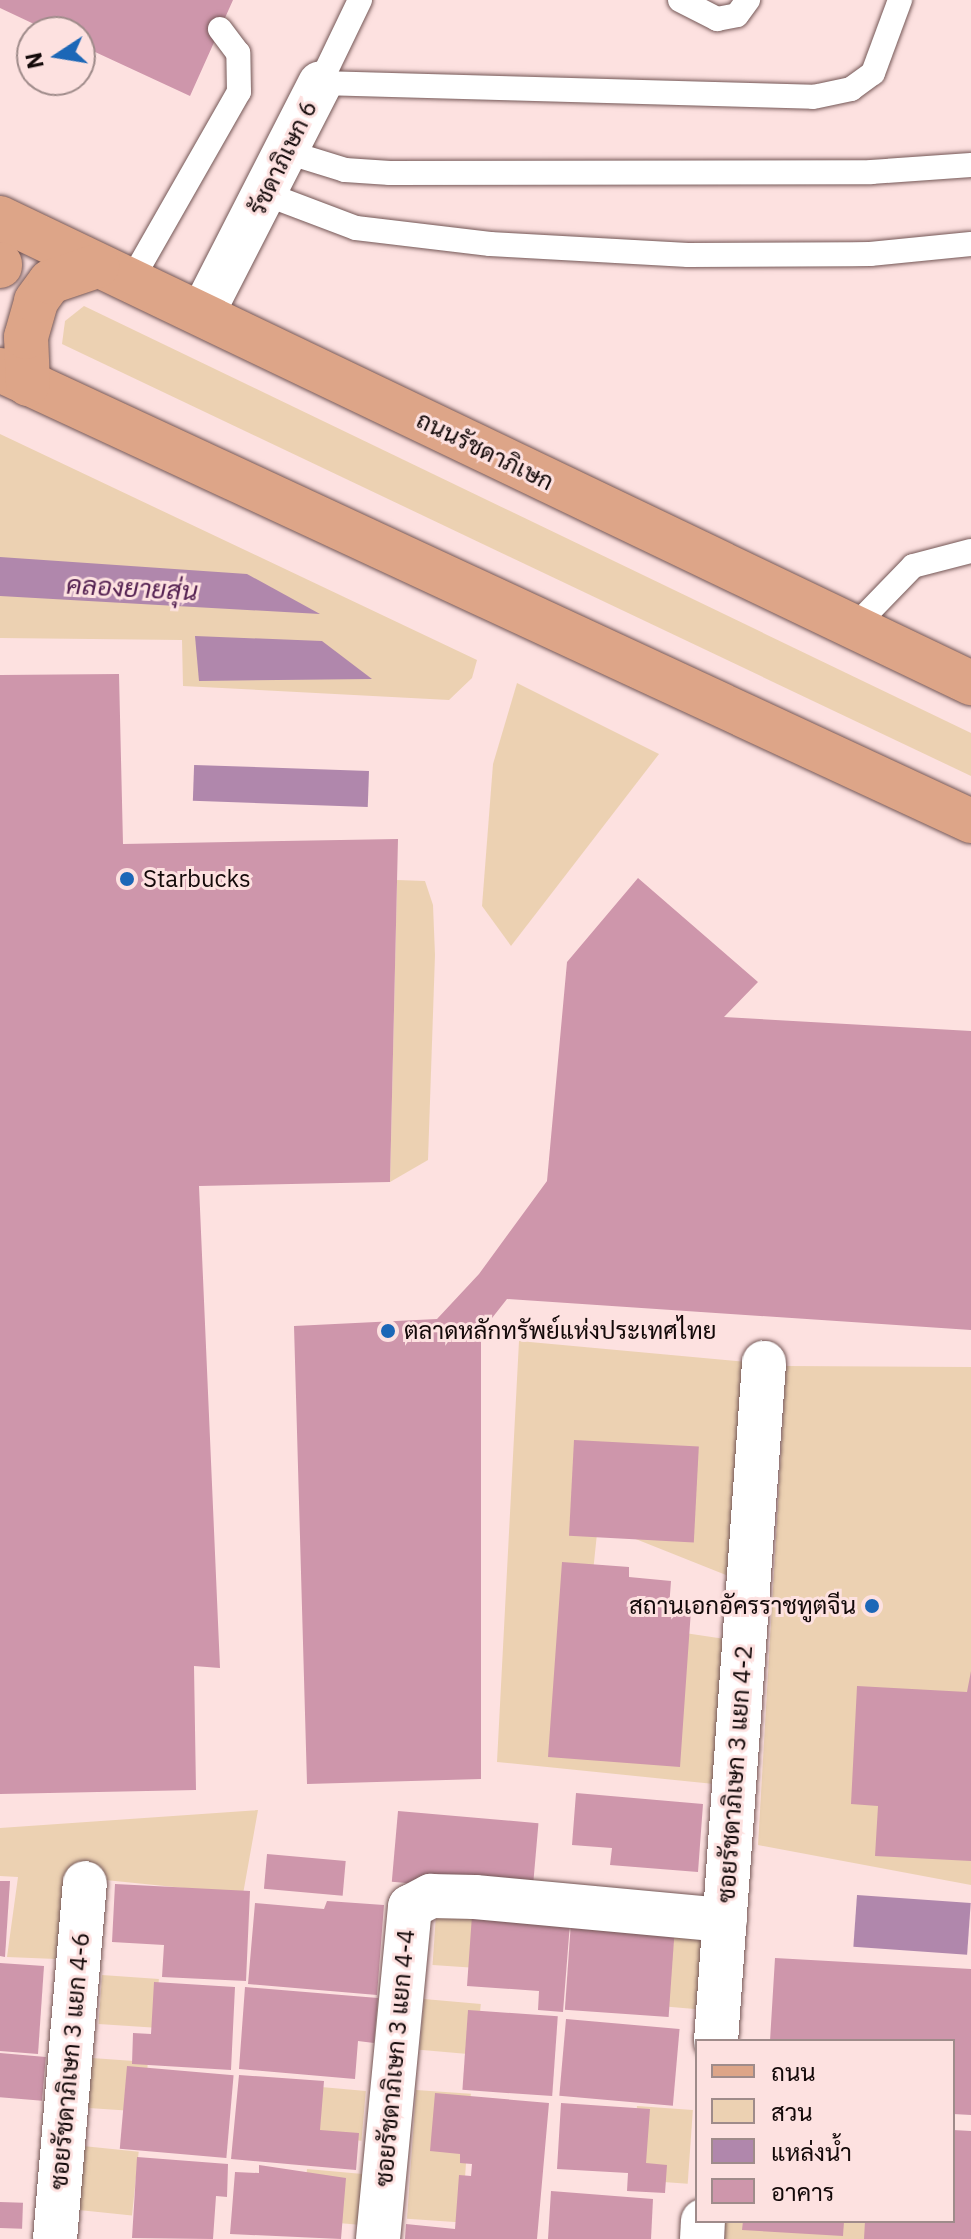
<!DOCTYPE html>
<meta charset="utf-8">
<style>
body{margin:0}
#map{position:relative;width:971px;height:2239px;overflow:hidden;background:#fde1e0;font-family:"IBM Plex Sans",Sarabun,sans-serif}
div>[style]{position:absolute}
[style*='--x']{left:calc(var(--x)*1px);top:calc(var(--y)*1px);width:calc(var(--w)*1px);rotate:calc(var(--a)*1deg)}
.green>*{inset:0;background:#ecd1b2;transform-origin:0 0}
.water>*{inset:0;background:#b087ac;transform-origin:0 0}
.building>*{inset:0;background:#ce96ab;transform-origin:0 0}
.roads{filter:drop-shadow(0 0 2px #745756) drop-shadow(0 0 2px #745756)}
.lane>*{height:24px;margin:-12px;padding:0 12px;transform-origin:12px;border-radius:12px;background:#fff}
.street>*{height:44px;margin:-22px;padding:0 22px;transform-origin:22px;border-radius:22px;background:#fff}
.primary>*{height:44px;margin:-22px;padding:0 22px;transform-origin:22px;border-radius:22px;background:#dda588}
.dots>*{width:22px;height:22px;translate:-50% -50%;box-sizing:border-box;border:4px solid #fde1e0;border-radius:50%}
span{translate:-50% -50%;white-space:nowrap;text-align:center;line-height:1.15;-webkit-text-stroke:6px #fde1e0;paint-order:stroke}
.street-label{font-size:24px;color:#130909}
.poi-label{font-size:24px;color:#130909}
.left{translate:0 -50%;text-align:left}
.right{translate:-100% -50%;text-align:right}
.water-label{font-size:26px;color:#552252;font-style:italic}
.legend{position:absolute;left:695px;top:2039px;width:260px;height:184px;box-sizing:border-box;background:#fde1e0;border:2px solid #9f8b8a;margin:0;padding:10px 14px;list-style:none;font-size:24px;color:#130909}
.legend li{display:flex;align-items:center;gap:16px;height:40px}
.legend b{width:40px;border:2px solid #9f8b8a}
.north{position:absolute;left:16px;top:16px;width:80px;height:80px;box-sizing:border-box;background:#fde1e0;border:2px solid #9f8b8a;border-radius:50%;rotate:258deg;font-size:22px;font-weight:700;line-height:32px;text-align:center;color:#130909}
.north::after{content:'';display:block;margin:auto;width:28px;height:36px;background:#1c67b7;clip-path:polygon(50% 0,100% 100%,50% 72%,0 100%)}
</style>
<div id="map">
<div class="green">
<div style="clip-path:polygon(84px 306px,971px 733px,971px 776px,62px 344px,65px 321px)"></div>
<div style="clip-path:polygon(0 434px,477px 660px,472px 678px,449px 700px,183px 686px,182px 640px,0 638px)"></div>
<div style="clip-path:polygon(517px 683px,659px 754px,511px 946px,482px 906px,493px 764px)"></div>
<div style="clip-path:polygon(397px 880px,425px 881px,433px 905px,435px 955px,428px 1160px,390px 1182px)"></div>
<div style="clip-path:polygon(519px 1341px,747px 1362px,731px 1577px,598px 1524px,593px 1572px,658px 1629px,725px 1639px,724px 1785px,497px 1762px)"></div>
<div style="clip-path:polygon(786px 1366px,971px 1367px,971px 1885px,758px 1845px)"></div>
<div style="clip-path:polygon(258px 1810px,243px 1894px,66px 1876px,56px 1959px,7px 1957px,18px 1877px,0 1876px,0 1828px)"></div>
<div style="left:436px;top:1915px;width:56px;height:50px;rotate:4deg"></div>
<div style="left:652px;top:1930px;width:55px;height:75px;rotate:5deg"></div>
<div style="left:102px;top:1975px;width:57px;height:49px;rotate:4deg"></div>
<div style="left:424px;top:1999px;width:57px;height:51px;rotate:5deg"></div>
<div style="left:92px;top:2058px;width:56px;height:50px;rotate:4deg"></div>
<div style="left:310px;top:2086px;width:56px;height:50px;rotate:5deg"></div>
<div style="left:416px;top:2090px;width:55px;height:129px;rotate:4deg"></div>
<div style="left:637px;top:2106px;width:56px;height:74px;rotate:4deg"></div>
<div style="left:83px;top:2146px;width:56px;height:64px;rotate:6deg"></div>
<div style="left:307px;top:2169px;width:56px;height:51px;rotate:5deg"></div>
<div style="left:725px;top:2221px;width:151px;height:18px"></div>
</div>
<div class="water">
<div style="clip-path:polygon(0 557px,247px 574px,320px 614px,0 596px)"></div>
<div style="clip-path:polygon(195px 636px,322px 641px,372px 679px,199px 681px)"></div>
<div style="left:369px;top:771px;width:36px;height:175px;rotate:92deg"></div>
<div style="left:857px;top:1895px;width:114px;height:52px;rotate:4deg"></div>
</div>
<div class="building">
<div style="clip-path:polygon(0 0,233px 0,190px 96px,80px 45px,80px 32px,51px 32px,0 8px)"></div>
<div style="clip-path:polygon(119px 674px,123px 844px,398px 839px,390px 1182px,199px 1186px,220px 1668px,194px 1666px,196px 1790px,0 1794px,0 675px)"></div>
<div style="clip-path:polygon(638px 878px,758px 982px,724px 1017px,971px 1031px,971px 1330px,507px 1299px,481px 1332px,481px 1779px,307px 1784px,294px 1326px,437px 1319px,479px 1274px,547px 1181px,567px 962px)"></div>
<div style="left:574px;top:1440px;width:125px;height:96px;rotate:3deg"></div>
<div style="clip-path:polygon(562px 1562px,629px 1567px,629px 1577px,671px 1581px,669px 1608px,691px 1610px,680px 1767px,548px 1757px)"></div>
<div style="clip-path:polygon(971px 1671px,971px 1861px,875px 1856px,878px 1806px,851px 1804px,857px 1686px,967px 1692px)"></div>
<div style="clip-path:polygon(576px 1793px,703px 1804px,698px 1872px,610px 1865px,612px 1848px,572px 1845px)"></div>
<div style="left:398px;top:1811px;width:141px;height:71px;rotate:5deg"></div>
<div style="left:267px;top:1854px;width:79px;height:35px;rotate:5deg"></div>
<div style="clip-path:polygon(0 1881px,10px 1881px,5px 1957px,0 1956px)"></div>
<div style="clip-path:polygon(115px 1884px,250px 1891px,246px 1981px,162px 1977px,164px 1945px,112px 1942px)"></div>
<div style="clip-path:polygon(327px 1901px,384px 1905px,377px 1995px,248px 1984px,255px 1903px,324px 1909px)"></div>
<div style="clip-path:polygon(472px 1915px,570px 1923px,563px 2012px,538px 2010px,539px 1991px,467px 1986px)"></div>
<div style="left:571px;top:1922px;width:104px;height:88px;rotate:4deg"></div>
<div style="clip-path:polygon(775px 1958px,971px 1969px,971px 2115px,953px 2114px,953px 2041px,770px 2041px)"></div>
<div style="clip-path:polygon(0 1963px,44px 1966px,38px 2054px,0 2051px)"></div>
<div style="clip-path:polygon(154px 1982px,235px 1987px,231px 2070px,132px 2064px,133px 2033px,151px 2034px)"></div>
<div style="clip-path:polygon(245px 1987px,378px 1998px,374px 2043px,358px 2041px,355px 2079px,239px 2069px)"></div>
<div style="left:468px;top:2010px;width:90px;height:80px;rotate:4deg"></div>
<div style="left:566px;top:2019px;width:114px;height:77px;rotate:5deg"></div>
<div style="left:0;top:2053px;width:46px;height:44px;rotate:5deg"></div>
<div style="left:127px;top:2066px;width:107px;height:83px;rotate:5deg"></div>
<div style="clip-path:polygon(239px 2075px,324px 2081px,320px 2130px,359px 2133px,356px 2170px,231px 2159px)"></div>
<div style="clip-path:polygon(435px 2093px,549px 2103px,537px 2239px,405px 2239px,406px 2224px,455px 2229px,459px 2175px,471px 2176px,472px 2164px,460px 2163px,460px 2154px,430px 2151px)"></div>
<div style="clip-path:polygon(561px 2103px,650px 2109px,646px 2163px,667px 2165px,665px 2193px,627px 2191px,628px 2173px,557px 2169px)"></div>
<div style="clip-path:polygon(953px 2130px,971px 2131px,971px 2239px,864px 2239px,865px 2221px,953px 2221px)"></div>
<div style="clip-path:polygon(137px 2157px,228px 2164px,227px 2197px,216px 2196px,213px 2239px,132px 2238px)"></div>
<div style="clip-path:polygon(259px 2165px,346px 2178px,341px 2239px,230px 2234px,235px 2172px,259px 2173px)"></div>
<div style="clip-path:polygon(551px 2191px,653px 2199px,651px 2239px,548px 2239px)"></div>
<div style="left:0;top:2202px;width:23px;height:26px;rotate:2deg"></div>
<div style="clip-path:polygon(743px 2221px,844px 2221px,843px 2236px,742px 2230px)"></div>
</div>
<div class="roads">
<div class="lane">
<div style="--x:360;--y:0;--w:92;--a:115.7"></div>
<div style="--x:320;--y:83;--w:493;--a:1.6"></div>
<div style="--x:813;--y:97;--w:39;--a:-12"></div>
<div style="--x:851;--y:89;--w:27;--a:-36"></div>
<div style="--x:873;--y:73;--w:78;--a:-69.7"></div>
<div style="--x:680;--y:0;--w:42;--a:27.2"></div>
<div style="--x:717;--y:19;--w:20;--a:-11"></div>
<div style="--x:737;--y:15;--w:19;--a:-54"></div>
<div style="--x:287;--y:152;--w:61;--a:17.2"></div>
<div style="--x:345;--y:170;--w:45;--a:3.8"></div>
<div style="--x:390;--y:173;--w:481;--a:-0.1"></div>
<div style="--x:871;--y:172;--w:100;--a:-4"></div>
<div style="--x:266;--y:194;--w:96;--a:20.7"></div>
<div style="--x:356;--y:228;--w:135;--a:6.8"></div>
<div style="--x:490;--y:244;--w:198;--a:3.2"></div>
<div style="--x:688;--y:255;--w:182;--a:-0.3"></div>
<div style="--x:870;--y:254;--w:101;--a:-5.7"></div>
<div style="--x:131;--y:281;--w:218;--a:-60.3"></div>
<div style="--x:239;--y:92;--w:39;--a:-91"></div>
<div style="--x:238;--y:53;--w:30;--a:-127"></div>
<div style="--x:853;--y:628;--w:86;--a:-45.9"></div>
<div style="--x:913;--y:566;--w:60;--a:-14.5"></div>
</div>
<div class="street">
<div style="--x:202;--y:314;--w:259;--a:-62.9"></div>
<div style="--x:716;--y:2041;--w:680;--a:-85.95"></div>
<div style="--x:55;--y:2239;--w:357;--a:-85.2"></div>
<div style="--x:378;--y:2239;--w:334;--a:-84.5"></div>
<div style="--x:410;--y:1907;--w:24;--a:-28"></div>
<div style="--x:431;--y:1896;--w:44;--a:1.3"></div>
<div style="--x:475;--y:1897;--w:251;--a:5.3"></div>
<div style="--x:702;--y:2239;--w:18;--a:-87"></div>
</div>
<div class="primary">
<div style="--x:0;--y:218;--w:1077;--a:25.59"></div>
<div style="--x:0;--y:264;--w:2;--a:90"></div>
<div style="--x:0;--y:370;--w:1071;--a:24.91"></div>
<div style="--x:28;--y:384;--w:47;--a:-92.4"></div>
<div style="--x:26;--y:337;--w:37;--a:-74"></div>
<div style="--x:36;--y:301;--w:24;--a:-54"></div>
<div style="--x:50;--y:282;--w:50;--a:-18.8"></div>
</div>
</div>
<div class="dots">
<div style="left:127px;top:879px;background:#1c67b7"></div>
<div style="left:388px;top:1331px;background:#1c67b7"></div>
<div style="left:872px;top:1606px;background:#1c67b7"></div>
</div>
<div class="street-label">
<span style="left:283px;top:158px;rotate:-64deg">รัชดาภิเษก 6</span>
<span style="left:485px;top:451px;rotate:26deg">ถนนรัชดาภิเษก</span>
<span style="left:735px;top:1774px;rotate:-86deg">ซอยรัชดาภิเษก 3 แยก 4-2</span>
<span style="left:395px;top:2058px;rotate:-85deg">ซอยรัชดาภิเษก 3 แยก 4-4</span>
<span style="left:70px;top:2061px;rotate:-85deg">ซอยรัชดาภิเษก 3 แยก 4-6</span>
</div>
<div class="poi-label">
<span class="left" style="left:143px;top:879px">Starbucks</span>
<span class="left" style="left:404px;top:1331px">ตลาดหลักทรัพย์แห่งประเทศไทย</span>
<span class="right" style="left:856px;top:1606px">สถานเอกอัครราชทูตจีน</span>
</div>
<div class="water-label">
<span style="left:132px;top:588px;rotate:3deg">คลองยายสุ่น</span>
</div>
<ul class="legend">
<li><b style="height:10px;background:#dda588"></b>ถนน</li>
<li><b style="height:22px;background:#ecd1b2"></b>สวน</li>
<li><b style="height:22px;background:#b087ac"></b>แหล่งน้ำ</li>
<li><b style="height:22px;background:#ce96ab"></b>อาคาร</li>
</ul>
<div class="north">N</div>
</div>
